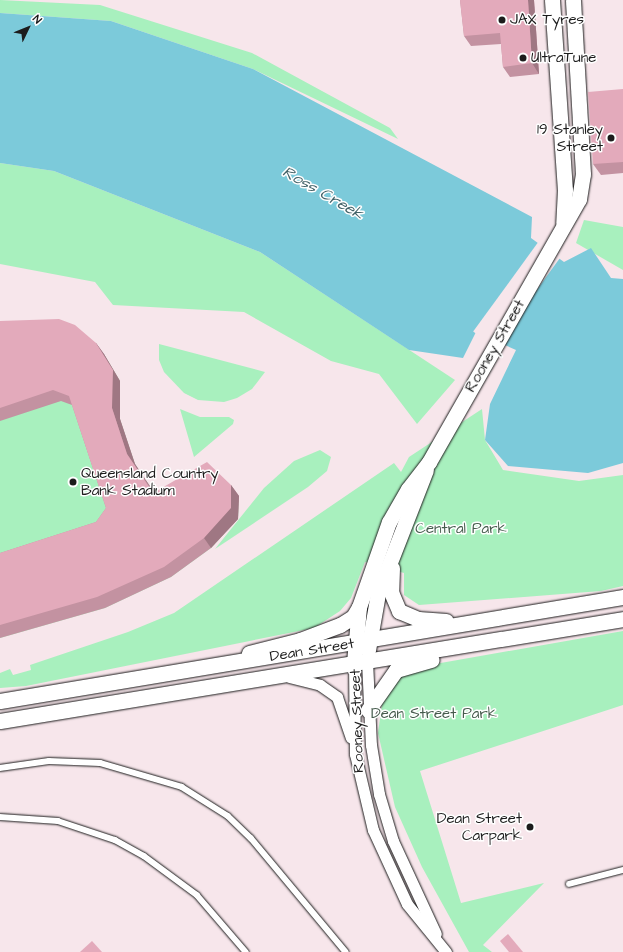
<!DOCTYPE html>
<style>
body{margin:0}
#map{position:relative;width:623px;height:952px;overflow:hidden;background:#f7e6eb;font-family:"Architects Daughter",sans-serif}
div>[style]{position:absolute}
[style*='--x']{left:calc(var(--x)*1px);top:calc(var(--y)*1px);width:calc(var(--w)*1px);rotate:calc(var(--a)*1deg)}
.green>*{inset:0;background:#a8f0be}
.water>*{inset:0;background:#7ccada}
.pier>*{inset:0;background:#f7e6eb;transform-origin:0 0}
.roads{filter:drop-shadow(0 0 1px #1c1c1c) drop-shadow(0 0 1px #1c1c1c)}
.service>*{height:5.5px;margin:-2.75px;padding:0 2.75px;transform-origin:2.75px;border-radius:2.75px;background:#fff}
.minor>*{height:11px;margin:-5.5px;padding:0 5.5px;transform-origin:5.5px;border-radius:5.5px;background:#fff}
.secondary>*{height:15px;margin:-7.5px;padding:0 7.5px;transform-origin:7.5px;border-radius:7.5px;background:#fff}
.wall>*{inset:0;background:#c392a1}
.shaded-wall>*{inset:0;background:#9f7783}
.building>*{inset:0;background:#e3aabb}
.dots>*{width:11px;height:11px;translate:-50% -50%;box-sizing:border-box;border:2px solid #fff;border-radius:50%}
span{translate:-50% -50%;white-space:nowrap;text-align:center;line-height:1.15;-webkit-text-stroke:3px #fff;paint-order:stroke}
.poi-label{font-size:15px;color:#1c1c1c}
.left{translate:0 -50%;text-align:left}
.right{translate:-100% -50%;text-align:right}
.street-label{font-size:15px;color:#1c1c1c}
.park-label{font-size:15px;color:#465c4d}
.water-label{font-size:16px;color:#426268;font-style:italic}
.north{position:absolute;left:8px;top:8px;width:40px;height:40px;-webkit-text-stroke:3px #fff;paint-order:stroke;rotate:47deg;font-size:11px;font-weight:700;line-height:16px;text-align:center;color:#1c1c1c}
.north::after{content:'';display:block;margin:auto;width:14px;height:18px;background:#1c1c1c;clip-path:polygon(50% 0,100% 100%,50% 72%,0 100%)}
</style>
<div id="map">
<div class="green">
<div style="clip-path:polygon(0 0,100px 5px,252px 53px,390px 128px,398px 139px,253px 69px,111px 21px,0 13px)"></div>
<div style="clip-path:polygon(0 163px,54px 171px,260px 252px,455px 380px,417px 424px,379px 374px,331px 361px,244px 312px,113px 305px,95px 282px,0 264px)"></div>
<div style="clip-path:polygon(584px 220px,623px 227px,623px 270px,576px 243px)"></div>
<div style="clip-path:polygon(0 332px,104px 354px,120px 381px,120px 419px,135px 464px,161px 503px,239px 496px,238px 519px,211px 548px,171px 577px,105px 608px,0 638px)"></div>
<div style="clip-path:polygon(159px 344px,265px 372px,252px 389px,237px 398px,224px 402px,198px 400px,184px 393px,164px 372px,159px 360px)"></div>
<div style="clip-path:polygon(180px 409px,200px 417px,229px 417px,234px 420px,233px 424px,194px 457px)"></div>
<div style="clip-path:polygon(482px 409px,485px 440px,503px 470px,579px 481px,623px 475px,623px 586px,601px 591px,419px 605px,404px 595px,404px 573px,365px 562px,351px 598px,340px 611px,314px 628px,26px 686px,0 688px,0 673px,10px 669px,13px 675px,31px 670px,30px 665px,128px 632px,174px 613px,394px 463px,401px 472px,409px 457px)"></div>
<div style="clip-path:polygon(320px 450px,331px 457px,327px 471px,308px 487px,215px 549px,264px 488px,294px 461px)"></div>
<div style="clip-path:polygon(623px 631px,623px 705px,420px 771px,461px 903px,544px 883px,483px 945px,492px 952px,469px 952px,422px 867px,395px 807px,378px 733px,383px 697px,401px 676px,418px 667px)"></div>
</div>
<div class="water">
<div style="clip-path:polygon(0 13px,111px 21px,253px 69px,532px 217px,531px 238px,564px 262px,591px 248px,611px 278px,623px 279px,623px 463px,588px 473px,508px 466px,485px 440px,490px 404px,516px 350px,476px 332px,463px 358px,409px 350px,260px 252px,54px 171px,0 163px)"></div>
</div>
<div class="pier">
<div style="left:539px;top:241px;width:27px;height:112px;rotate:36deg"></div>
</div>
<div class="roads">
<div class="service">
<div style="--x:0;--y:768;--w:49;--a:-8.1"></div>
<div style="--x:49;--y:761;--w:51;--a:2.2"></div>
<div style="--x:100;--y:763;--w:85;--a:16.3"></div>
<div style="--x:182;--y:787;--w:54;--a:32.2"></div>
<div style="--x:228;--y:816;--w:32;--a:44"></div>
<div style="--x:251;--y:838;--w:148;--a:50.2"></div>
<div style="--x:0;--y:817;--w:58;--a:3.9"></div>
<div style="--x:58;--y:821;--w:60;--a:18.4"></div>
<div style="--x:115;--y:840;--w:33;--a:29"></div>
<div style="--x:144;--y:856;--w:66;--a:36.3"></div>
<div style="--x:197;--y:895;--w:75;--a:49.3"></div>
<div style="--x:569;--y:884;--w:56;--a:-14.5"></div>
</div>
<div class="minor">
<div style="--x:367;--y:661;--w:84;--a:87.3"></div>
<div style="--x:371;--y:745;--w:50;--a:80.7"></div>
<div style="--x:379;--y:794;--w:49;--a:73.4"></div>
<div style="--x:393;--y:841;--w:102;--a:65.2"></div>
<div style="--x:354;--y:663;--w:91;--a:89.4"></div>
<div style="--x:355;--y:754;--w:78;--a:76.7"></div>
<div style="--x:373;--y:830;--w:81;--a:65.3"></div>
<div style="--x:407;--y:904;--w:62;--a:50.9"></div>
<div style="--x:289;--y:677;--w:32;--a:14"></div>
<div style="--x:320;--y:685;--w:21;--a:35"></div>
<div style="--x:337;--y:697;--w:43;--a:71.1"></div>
</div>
<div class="secondary">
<div style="--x:552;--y:0;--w:190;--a:86.1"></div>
<div style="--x:565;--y:190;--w:33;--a:93"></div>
<div style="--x:392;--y:568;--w:24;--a:92"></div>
<div style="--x:391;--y:592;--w:21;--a:67"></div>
<div style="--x:399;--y:611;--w:21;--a:23"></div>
<div style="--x:418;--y:619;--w:28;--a:4"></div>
<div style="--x:368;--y:650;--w:58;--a:-80"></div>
<div style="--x:378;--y:593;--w:132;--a:-68.7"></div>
<div style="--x:249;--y:653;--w:53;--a:-14.3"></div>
<div style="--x:300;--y:640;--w:43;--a:-20.6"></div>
<div style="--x:340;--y:625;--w:15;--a:-32"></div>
<div style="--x:353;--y:617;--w:12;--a:-59"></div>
<div style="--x:354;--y:663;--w:56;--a:-84.9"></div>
<div style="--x:359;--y:607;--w:90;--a:-70.6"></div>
<div style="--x:389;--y:522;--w:38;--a:-60"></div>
<div style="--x:408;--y:489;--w:34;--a:-52"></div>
<div style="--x:429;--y:462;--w:303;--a:-60.3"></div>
<div style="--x:579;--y:199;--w:25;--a:-81"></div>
<div style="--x:583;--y:174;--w:174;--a:-93.3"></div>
<div style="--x:0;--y:701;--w:632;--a:-9.48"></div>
<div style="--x:368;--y:710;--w:49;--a:-55"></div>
<div style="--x:396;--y:670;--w:37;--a:-16"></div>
<div style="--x:0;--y:721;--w:631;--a:-9.3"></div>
</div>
</div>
<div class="wall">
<div style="clip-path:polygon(460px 0,534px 0,539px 74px,510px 77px,503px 67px,501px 44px,471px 46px,464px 36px)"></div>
<div style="clip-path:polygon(623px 89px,623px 173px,601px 175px,593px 164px)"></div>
<div style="clip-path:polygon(0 321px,96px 343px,104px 354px,120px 381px,120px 419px,135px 464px,154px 492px,231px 485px,239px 496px,238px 519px,211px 548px,171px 577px,105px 608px,0 638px,0 553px,96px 522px,106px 508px,72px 405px,61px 401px,0 421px)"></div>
</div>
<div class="shaded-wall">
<div style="clip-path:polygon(528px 0,534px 0,539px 74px,532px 63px)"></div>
<div style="clip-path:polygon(96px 343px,104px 354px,120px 381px,120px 419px,135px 464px,161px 503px,127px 454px,112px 408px)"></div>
<div style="clip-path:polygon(231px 485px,239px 496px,238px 519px,211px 548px,204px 538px)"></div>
</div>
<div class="building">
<div style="clip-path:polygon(460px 0,528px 0,532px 63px,503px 67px,500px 33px,464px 36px)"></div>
<div style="clip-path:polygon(623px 89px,623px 162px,593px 164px,588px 92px)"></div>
<div style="clip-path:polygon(59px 319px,75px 325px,96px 343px,113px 370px,112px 408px,127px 454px,153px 493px,207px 462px,231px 485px,231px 508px,204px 538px,164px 567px,97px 597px,0 625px,0 553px,96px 522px,106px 508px,69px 396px,53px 390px,0 408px,0 321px)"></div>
<div style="clip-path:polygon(508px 934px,523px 952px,509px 952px,500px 941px)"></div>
<div style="clip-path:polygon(92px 941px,102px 952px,80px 952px)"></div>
</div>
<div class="dots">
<div style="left:502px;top:20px;background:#1c1c1c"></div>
<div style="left:523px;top:58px;background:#1c1c1c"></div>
<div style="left:611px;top:138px;background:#1c1c1c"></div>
<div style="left:73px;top:482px;background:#1c1c1c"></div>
<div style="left:530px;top:827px;background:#1c1c1c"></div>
</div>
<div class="poi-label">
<span class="left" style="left:510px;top:20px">JAX Tyres</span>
<span class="left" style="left:531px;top:58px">UltraTune</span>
<span class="right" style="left:603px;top:138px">19 Stanley<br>Street</span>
<span class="left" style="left:81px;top:482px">Queensland Country<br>Bank Stadium</span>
<span class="right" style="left:522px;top:827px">Dean Street<br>Carpark</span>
</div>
<div class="street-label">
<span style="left:495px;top:346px;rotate:-60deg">Rooney Street</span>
<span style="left:312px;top:650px;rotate:-9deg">Dean Street</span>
<span style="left:357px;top:721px;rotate:-92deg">Rooney Street</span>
</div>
<div class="park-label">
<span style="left:461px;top:529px">Central Park</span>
<span style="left:434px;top:714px">Dean Street Park</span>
</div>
<div class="water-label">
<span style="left:323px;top:193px;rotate:30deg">Ross Creek</span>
</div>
<div class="north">N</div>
</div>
